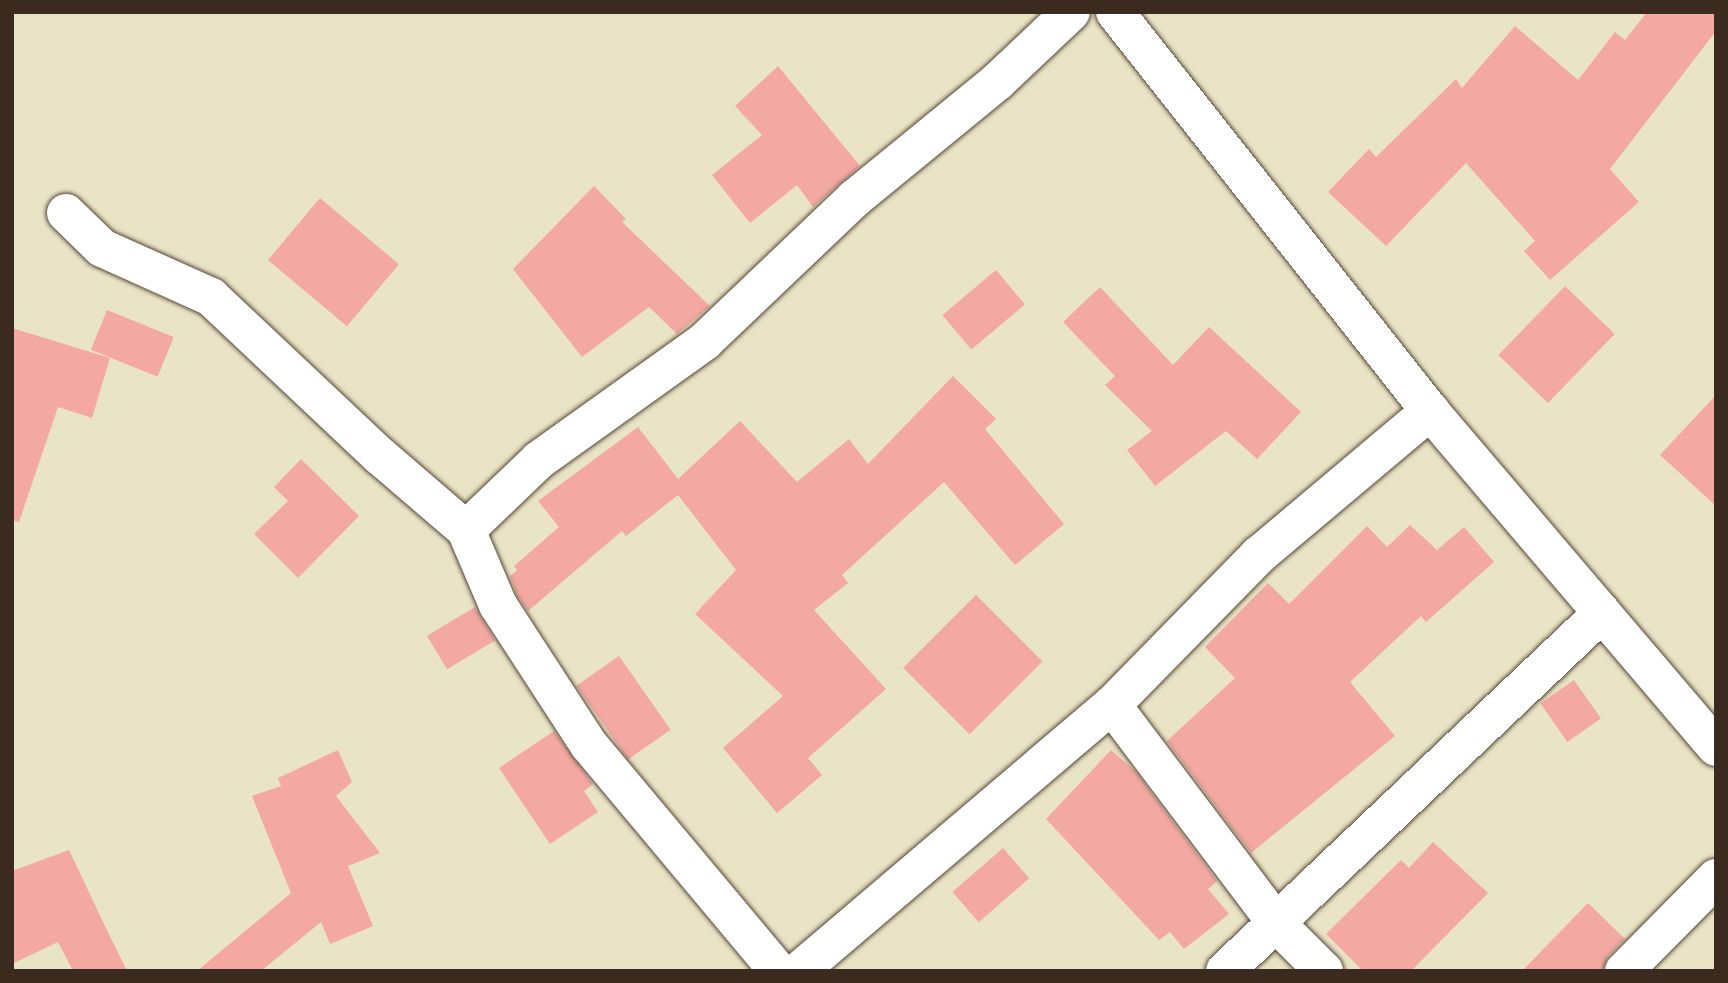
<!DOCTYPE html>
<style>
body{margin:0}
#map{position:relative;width:1728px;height:983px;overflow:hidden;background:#eae4c6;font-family:Alegreya,serif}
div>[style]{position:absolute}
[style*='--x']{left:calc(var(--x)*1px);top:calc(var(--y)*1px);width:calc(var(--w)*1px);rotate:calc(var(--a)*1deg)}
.building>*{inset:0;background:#f3a8a2;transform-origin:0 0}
.roads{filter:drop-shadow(0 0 2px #554637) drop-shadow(0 0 2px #554637)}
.minor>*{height:38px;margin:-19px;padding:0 19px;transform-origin:19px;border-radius:19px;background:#fff}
span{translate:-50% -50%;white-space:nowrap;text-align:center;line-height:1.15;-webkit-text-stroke:7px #f7f3e8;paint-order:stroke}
.frame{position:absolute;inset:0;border:14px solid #3b2a1e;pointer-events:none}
</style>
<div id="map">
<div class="building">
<div style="clip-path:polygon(1647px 12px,1716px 12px,1716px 31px,1610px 169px,1639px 202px,1550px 280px,1524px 251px,1535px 241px,1466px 163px,1386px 246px,1328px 192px,1369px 149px,1376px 157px,1456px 79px,1462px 88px,1515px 26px,1578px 80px,1615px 32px,1625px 40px)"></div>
<div style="clip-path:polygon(778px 66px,860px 166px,813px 207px,797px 185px,750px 223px,712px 175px,762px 135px,735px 106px)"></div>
<div style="clip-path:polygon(594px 186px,626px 219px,622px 222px,710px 306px,677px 334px,649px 307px,582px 357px,513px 269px)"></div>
<div style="left:320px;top:198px;width:103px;height:81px;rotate:40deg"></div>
<div style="left:996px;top:270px;width:45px;height:70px;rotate:50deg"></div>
<div style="left:1565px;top:286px;width:69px;height:96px;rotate:44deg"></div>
<div style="clip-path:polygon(1100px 287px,1173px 365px,1209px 327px,1301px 412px,1257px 459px,1226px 431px,1155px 486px,1127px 450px,1152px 431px,1105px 385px,1115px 376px,1063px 322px)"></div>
<div style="left:107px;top:310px;width:72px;height:43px;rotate:22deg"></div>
<div style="clip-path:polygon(12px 328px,110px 358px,92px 418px,58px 407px,19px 522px,12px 520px)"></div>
<div style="clip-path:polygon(953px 376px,996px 419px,985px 429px,1064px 524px,1015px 565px,944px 482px,842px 575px,848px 583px,814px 610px,886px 689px,808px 758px,822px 775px,777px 813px,723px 748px,783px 696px,695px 614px,736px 570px,678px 495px,626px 536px,622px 531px,528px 611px,517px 595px,510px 576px,517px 570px,514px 566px,559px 527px,538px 501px,638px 427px,678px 479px,740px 421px,797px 482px,849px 439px,868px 464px)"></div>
<div style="clip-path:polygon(1716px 395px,1716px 506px,1660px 455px)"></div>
<div style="clip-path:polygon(301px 459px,359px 516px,298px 578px,254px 534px,288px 501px,274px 487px)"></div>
<div style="clip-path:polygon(1410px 525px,1437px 550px,1464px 527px,1494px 562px,1426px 622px,1421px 616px,1350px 682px,1395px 736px,1251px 853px,1167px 741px,1235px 678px,1205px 647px,1268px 583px,1289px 604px,1367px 526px,1387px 547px)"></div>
<div style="left:976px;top:595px;width:94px;height:103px;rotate:45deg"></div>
<div style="left:475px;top:607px;width:39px;height:56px;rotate:59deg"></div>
<div style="left:619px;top:656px;width:90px;height:52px;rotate:55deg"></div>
<div style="left:1574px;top:680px;width:47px;height:41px;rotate:55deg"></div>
<div style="clip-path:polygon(554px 731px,593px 784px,584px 791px,598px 812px,550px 844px,499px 768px)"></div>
<div style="clip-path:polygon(338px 750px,352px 782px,336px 796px,380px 853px,348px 866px,373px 926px,330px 944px,321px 922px,261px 971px,197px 971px,291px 893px,252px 796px,281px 786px,278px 778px)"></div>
<div style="clip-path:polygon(1111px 750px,1135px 771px,1217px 881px,1208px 889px,1229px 914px,1184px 949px,1170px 932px,1159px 940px,1046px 819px)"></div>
<div style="clip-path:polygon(1433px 842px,1488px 893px,1411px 971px,1363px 971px,1326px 934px,1401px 860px,1409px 868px)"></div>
<div style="left:1003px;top:848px;width:40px;height:67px;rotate:49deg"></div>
<div style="clip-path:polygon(69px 850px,104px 924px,127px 971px,73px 971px,58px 942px,12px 964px,12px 871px)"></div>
<div style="clip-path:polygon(1588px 903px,1625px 939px,1608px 956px,1603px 971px,1522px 971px)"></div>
</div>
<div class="roads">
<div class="minor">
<div style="--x:1115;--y:12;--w:508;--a:51.71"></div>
<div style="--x:1430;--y:411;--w:441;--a:49.6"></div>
<div style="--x:66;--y:213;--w:50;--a:44.2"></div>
<div style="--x:102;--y:248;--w:120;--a:24.2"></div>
<div style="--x:211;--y:297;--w:232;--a:43.3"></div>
<div style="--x:380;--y:456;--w:113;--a:40.7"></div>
<div style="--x:466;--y:530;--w:82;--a:66.9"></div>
<div style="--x:498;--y:605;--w:167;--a:57"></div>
<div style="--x:589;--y:745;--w:295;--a:50.1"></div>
<div style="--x:466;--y:530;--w:101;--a:-43.8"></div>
<div style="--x:539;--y:460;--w:204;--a:-35.6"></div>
<div style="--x:705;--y:341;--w:206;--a:-43.6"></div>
<div style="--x:854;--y:199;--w:186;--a:-39.3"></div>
<div style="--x:998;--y:81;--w:100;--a:-43.4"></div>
<div style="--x:1112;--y:705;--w:273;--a:53"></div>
<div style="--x:1276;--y:923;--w:68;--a:45"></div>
<div style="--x:799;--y:971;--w:411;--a:-40.4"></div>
<div style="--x:1112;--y:705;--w:210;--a:-45.6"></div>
<div style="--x:1259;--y:555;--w:224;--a:-40.1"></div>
<div style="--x:1225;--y:971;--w:520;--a:-43.52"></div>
<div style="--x:1624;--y:971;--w:131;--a:-45.3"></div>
</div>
</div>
<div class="frame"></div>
</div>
